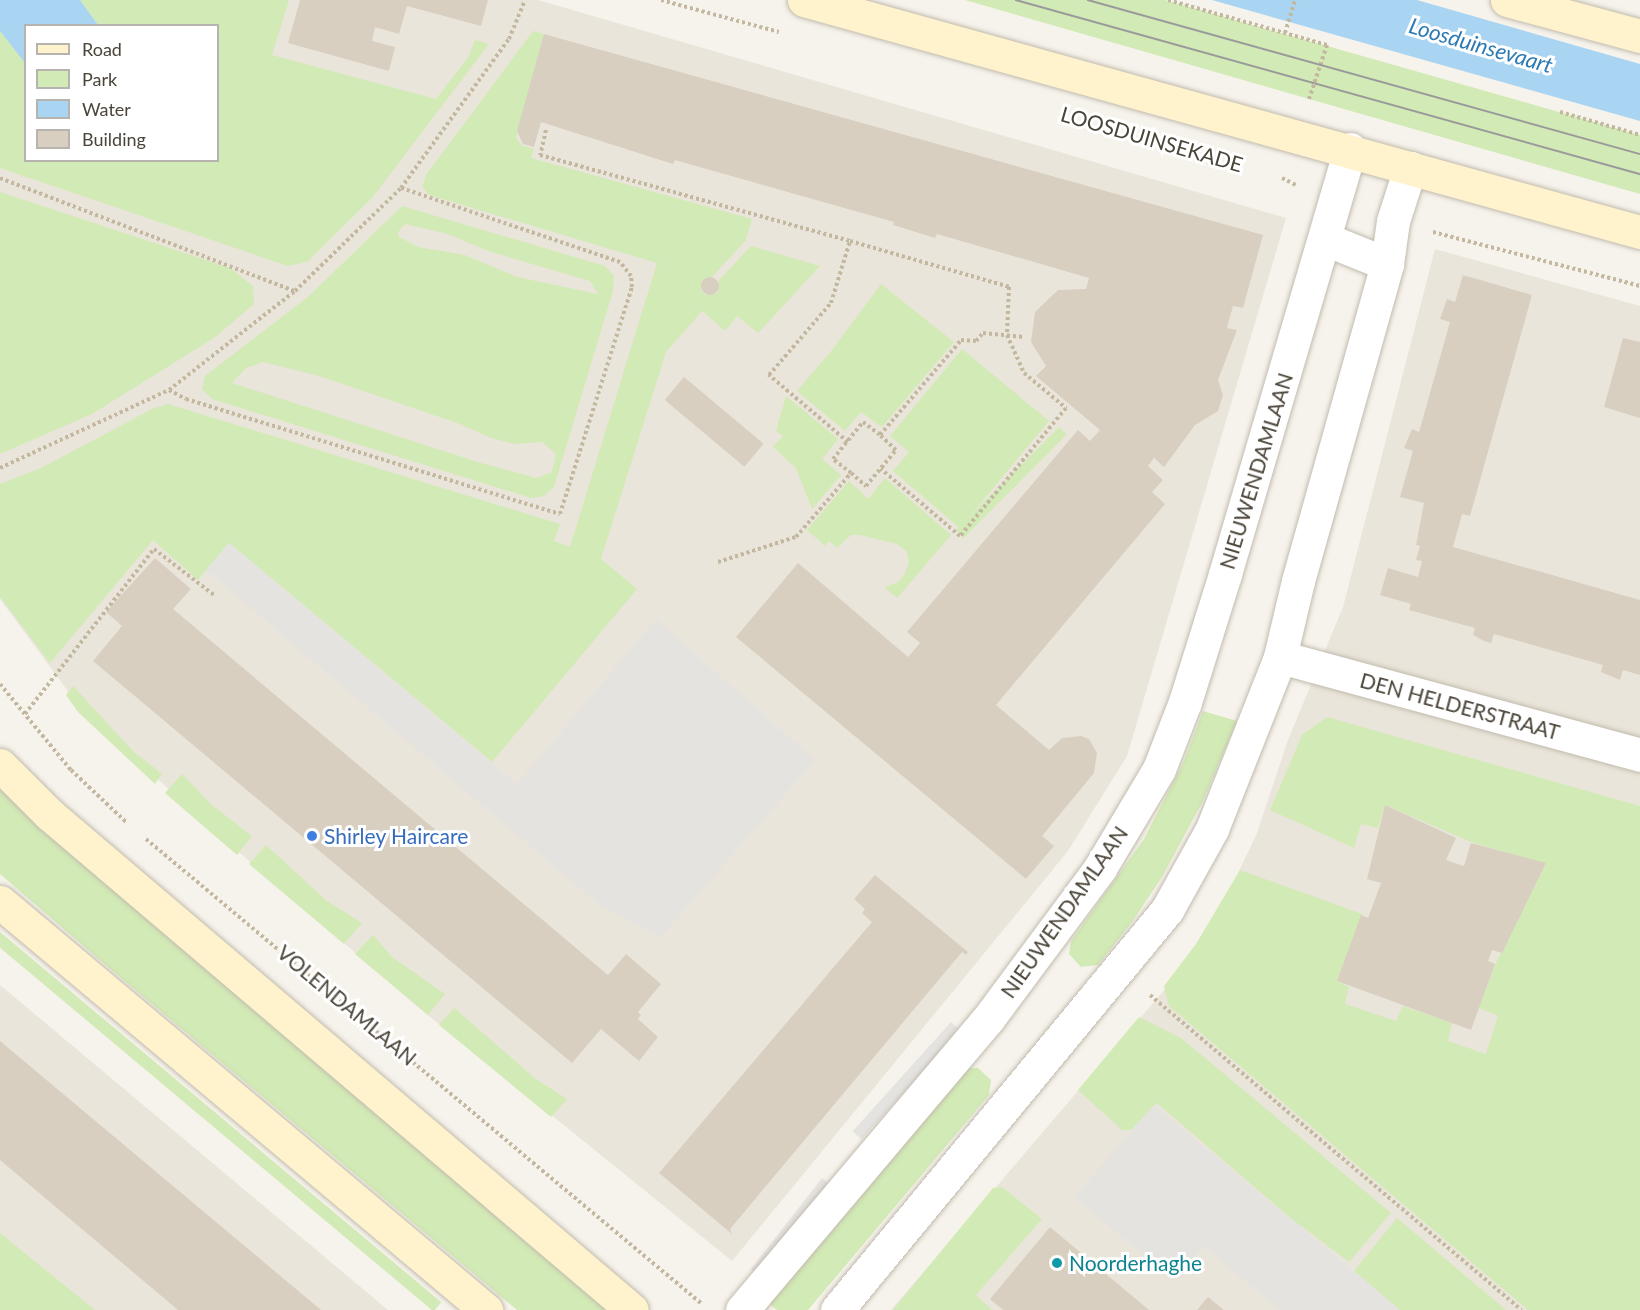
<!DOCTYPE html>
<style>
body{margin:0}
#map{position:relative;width:1640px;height:1310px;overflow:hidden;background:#f6f3ec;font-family:Lato,sans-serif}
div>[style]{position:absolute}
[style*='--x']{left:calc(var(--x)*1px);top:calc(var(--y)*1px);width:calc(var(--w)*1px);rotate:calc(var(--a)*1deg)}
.residential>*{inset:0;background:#eae5da}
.green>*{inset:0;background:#d2eab5;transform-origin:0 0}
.parking>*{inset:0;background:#e5e3e0;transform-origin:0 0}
.water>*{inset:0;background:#a9d4f2}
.building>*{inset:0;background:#d8cfc1;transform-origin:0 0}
.round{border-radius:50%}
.path>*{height:4px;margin-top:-2px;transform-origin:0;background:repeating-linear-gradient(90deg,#c4b79f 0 3px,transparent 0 6px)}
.roads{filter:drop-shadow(0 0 2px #c2bbae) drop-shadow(0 0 2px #c2bbae)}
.street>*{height:33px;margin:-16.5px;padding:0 16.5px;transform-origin:16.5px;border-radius:16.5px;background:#fff}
.secondary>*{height:33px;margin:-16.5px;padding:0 16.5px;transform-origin:16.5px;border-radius:16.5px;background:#fff3cd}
.tram>*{height:1.5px;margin:-0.75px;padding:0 0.75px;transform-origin:0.75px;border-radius:0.75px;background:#9a9a9a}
.dots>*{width:16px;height:16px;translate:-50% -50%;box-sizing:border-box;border:3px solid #fff;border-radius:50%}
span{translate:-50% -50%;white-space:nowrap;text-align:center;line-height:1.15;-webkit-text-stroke:6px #fff;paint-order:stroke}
.street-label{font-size:21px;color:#4b4439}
.shop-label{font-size:21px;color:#366cbe}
.left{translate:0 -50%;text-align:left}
.culture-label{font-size:21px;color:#0d838f}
.water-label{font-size:22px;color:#2e7ab2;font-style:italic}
.legend{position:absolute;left:24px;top:24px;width:195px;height:138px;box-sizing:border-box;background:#fff;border:2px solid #b7b4b0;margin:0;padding:8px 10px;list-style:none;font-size:18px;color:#4b4439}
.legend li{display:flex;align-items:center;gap:12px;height:30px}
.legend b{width:30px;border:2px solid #b7b4b0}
</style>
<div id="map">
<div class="residential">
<div style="clip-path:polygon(evenodd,0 0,538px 0,1286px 218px,1127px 756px,1068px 851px,732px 1261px,419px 1008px,197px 816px,76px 702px,0 599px,0 0,26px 26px,218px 26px,218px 160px,26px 160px,26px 26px)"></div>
<div style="clip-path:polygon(1435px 249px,1640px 306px,1640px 1310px,891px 1310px,1206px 941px,1257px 833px,1288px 740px,1343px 607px)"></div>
<div style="clip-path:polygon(0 985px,388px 1310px,0 1310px)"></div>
</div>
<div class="green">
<div style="clip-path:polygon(80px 0,289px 0,272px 55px,436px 99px,469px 56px,475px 40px,489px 44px,372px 198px,307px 262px,288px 266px,0 168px,0 31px,25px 63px,26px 160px,218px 160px,218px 26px,98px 25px)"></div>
<div style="clip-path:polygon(965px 0,1165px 0,1640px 135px,1640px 194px)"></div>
<div style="clip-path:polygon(533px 31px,544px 34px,516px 137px,521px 145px,534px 149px,531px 158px,752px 219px,746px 240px,713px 276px,702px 281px,701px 290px,705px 295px,718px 293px,719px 280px,751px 246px,820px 266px,758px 333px,737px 316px,725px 331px,702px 311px,666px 352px,601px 559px,637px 589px,492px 762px,229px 543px,198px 580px,153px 540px,50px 663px,0 597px,0 484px,41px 468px,154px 408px,168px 404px,560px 524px,554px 541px,570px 547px,657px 263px,429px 195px,422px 187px,426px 175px)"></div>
<div style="clip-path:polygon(0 192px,230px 268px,253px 286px,254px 304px,214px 338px,92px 414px,0 454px)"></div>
<div style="clip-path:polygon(evenodd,402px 206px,605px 266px,614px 276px,613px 291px,554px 487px,544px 496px,531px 498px,212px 399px,202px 389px,205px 376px,309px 296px,402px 206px,405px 224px,448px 234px,488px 251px,590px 281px,598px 294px,517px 277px,465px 255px,418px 247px,399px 237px,398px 232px,405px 224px,402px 206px,263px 362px,319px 376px,460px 424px,491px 438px,515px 444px,542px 442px,556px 454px,552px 472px,536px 478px,481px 463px,232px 383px,246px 368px,263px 362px)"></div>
<div style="clip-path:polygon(881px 284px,954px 342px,882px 427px,861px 412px,845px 431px,797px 391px,832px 350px)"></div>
<div style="clip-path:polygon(962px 349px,1049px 421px,960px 528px,893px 471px,909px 452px,890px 436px)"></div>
<div style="clip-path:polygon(786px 396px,838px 439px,822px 459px,841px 475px,812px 509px,796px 468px,773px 447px,783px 436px,776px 431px)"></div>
<div style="left:1059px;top:427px;width:11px;height:146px;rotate:45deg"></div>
<div style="clip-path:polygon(885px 478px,951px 535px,897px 598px,884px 587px,897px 583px,904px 575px,909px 563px,907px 552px,897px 544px,860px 535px,851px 535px,837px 548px,829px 541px,825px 546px,807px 530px,849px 481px,868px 499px)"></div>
<div style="clip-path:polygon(73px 686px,133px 751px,162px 774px,155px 784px,78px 712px,66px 695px)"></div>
<div style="clip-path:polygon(1203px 711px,1237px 721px,1203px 801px,1162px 877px,1132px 922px,1098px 965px,1081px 967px,1069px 954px,1071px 941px,1144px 839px,1183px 763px)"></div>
<div style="clip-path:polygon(1327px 717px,1640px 806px,1640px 1310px,1528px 1310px,1169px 1006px,1164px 986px,1196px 944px,1240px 870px,1362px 914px,1337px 981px,1349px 987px,1345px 1004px,1396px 1021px,1403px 1006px,1452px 1023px,1448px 1041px,1486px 1054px,1498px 1016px,1479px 1008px,1495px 965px,1546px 864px,1471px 842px,1385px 805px,1378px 828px,1361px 824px,1354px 848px,1270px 810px,1302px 735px)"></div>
<div style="clip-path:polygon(182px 774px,212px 805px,252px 836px,237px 855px,165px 793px)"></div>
<div style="clip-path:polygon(0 785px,616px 1310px,517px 1310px,109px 968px,0 874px)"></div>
<div style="clip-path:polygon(266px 845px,327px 901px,362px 923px,344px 944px,249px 864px)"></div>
<div style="left:0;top:932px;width:576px;height:12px;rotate:40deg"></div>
<div style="clip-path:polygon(373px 935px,392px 957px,445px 994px,428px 1015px,355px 954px)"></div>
<div style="clip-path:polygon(454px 1008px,536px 1079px,567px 1099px,551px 1117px,439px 1025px)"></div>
<div style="clip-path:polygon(1139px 1017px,1181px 1038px,1391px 1213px,1349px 1262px,1289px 1217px,1157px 1103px,1131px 1130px,1122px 1130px,1078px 1090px)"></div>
<div style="clip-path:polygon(968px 1068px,978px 1068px,991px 1080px,989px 1095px,808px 1310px,777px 1310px,768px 1303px)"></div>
<div style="clip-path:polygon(1002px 1187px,1042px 1219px,976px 1295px,992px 1310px,893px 1310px,993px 1188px)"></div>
<div style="clip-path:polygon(1397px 1218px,1506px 1310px,1400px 1310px,1354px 1271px)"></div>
<div style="clip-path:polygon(0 1233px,95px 1310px,0 1310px)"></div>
</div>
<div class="parking">
<div style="clip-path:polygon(229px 543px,517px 784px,656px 619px,815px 760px,661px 937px,598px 904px,206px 570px)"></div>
<div style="left:951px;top:1022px;width:12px;height:147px;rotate:42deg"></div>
<div style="clip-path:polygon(1154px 1105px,1289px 1217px,1400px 1310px,1279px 1310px,1204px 1246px,1173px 1280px,1074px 1197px)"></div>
<div style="left:822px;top:1178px;width:11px;height:116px;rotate:38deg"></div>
</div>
<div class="water">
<div style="clip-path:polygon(0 0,80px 0,98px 25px,26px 26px,25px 63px,0 31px)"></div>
<div style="clip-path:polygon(1212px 0,1417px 0,1640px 64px,1640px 121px)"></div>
</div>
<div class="building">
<div style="clip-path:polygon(300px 0,488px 0,481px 26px,407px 6px,399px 34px,375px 27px,372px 41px,395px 47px,389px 71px,288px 43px)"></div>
<div style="clip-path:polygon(544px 34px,1263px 235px,1243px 308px,1233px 306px,1227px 328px,1237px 330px,1218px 380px,1223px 395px,1218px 411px,1195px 425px,1164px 467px,1154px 458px,1148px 466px,1163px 480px,1152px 492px,1165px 504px,996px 705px,1049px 750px,1062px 738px,1081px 736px,1089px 739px,1097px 753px,1094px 773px,1042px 836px,1054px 846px,1026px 879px,736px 637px,798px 563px,908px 657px,920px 643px,907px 632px,1078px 430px,1090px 441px,1100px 430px,1036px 376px,1046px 366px,1031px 342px,1035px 312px,1058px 290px,1086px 289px,1089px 278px,937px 234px,935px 238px,893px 225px,894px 222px,675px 160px,673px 164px,541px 122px,534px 147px,523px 144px,517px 131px)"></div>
<div style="clip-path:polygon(1463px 275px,1532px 295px,1470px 516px,1462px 514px,1453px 547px,1640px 600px,1640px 675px,1623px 670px,1620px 680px,1601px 672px,1603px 665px,1494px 634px,1491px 643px,1484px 641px,1473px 635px,1475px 628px,1409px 610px,1411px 604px,1380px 595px,1388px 568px,1418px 577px,1422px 561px,1416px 560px,1420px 546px,1416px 545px,1424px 503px,1400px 497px,1413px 451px,1404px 448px,1412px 429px,1419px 432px,1450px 322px,1440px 319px,1447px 299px,1455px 302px)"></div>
<div class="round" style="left:701px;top:277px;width:18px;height:18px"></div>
<div style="clip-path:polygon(1623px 338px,1640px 342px,1640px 418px,1604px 407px)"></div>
<div style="left:684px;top:377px;width:104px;height:30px;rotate:40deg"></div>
<div style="clip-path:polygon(155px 558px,191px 589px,173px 609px,608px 975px,626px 954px,661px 984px,638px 1012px,641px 1015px,638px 1019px,658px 1037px,639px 1061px,601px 1029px,572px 1063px,93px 661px,122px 626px,106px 612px)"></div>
<div style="clip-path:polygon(1385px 805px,1456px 838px,1446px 860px,1464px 866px,1471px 843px,1546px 863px,1502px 953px,1492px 950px,1488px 961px,1495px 964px,1471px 1030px,1337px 981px,1361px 915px,1368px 918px,1381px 883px,1367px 879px)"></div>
<div style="clip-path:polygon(875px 875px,968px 952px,966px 955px,962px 952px,730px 1229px,732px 1234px,659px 1173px,872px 922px,862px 913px,865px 909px,854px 899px)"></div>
<div style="clip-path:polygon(0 1041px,321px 1310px,178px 1310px,0 1160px)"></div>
<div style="clip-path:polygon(1050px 1227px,1149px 1310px,1003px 1310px,990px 1299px)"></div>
<div style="clip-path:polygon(1208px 1297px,1224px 1310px,1197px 1310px)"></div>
</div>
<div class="path">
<div style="--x:661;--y:0;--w:122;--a:15.2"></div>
<div style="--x:1168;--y:0;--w:165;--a:15.8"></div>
<div style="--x:1327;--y:45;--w:57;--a:108.4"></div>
<div style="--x:1285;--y:33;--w:34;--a:-73"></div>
<div style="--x:1560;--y:112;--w:83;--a:16"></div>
<div style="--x:546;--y:130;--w:26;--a:103"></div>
<div style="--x:540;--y:155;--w:322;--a:15.5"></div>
<div style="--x:0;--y:178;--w:315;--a:21"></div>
<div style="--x:1282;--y:178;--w:16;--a:27"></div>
<div style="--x:1433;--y:232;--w:214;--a:14.6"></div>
<div style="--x:169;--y:390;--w:19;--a:28"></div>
<div style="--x:186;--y:399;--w:391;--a:17.1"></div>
<div style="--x:560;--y:514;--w:238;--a:-72.4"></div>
<div style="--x:632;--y:287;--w:11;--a:-95"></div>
<div style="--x:631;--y:276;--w:18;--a:-128"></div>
<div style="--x:620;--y:262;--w:231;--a:-161.3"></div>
<div style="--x:848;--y:442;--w:104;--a:-139.7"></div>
<div style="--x:769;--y:375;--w:95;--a:-49.3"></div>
<div style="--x:831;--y:303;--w:65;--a:-73"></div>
<div style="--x:850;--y:241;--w:166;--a:16.1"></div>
<div style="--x:1009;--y:287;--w:48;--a:92.4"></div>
<div style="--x:1007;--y:335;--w:42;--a:65.9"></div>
<div style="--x:1024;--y:373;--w:55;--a:39.8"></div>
<div style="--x:1066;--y:408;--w:166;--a:129.6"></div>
<div style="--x:960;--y:536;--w:104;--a:-139.7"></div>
<div style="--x:0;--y:468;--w:186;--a:-24.8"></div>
<div style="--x:169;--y:390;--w:160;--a:-38.2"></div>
<div style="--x:295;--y:291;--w:148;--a:-44.2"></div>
<div style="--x:401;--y:188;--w:184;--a:-54.1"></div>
<div style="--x:509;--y:39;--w:42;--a:-67.7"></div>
<div style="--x:851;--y:473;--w:23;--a:-142"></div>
<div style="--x:833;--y:459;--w:48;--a:-51"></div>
<div style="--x:863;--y:422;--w:21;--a:37"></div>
<div style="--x:718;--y:562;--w:82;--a:-17.8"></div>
<div style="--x:796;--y:537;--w:84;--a:-49.3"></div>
<div style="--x:851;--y:473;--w:20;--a:41"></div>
<div style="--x:866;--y:486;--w:47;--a:-50.2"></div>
<div style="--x:896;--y:450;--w:22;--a:-137"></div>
<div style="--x:880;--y:435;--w:125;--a:-49.5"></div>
<div style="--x:961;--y:340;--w:15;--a:4"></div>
<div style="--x:976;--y:341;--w:11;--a:-49"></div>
<div style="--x:983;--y:333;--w:41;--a:5.6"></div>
<div style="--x:0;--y:684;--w:112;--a:50.5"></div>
<div style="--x:71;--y:770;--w:77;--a:43.4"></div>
<div style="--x:25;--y:714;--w:209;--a:-52"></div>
<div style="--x:154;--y:549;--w:76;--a:37.5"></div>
<div style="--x:146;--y:839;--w:725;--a:39.91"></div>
<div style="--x:1150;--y:995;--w:487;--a:40.3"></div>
</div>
<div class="roads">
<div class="street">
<div style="--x:1325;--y:239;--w:67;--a:22"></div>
<div style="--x:1280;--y:657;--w:373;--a:15.2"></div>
<div style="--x:742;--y:1310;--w:381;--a:-49.8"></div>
<div style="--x:988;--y:1019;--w:188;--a:-53.4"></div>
<div style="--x:1100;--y:868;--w:115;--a:-59.2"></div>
<div style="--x:1159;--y:769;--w:72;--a:-68.8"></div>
<div style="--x:1185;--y:702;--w:134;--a:-72.6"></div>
<div style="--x:1225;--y:574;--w:443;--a:-73.6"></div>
<div style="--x:837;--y:1310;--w:519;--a:-50.48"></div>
<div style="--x:1167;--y:910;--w:93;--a:-60.9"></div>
<div style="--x:1212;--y:829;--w:185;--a:-68.4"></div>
<div style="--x:1280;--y:657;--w:78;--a:-76.7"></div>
<div style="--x:1298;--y:581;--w:329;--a:-74.3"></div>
<div style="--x:1387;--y:264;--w:43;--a:-82.1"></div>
<div style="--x:1393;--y:221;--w:56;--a:-72.2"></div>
</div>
<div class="secondary">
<div style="--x:804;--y:0;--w:868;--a:15.51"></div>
<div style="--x:1507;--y:0;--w:138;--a:15.1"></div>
<div style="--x:0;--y:765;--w:69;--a:45"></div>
<div style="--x:49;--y:814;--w:765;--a:40.39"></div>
<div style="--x:0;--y:902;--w:635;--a:40.01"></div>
</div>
</div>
<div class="tram">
<div style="--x:1016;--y:0;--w:648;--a:15.58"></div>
<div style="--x:1088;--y:0;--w:573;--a:15.59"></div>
</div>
<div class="dots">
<div style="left:312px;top:836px;background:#3f7fe0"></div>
<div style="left:1057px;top:1263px;background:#0f9aa8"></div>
</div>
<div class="street-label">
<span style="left:1152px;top:139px;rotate:16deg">LOOSDUINSEKADE</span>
<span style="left:1256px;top:471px;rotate:-73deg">NIEUWENDAMLAAN</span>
<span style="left:1460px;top:706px;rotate:15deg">DEN HELDERSTRAAT</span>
<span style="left:1064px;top:912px;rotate:-55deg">NIEUWENDAMLAAN</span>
<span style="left:347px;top:1005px;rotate:40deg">VOLENDAMLAAN</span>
</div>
<div class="shop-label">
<span class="left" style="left:324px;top:836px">Shirley Haircare</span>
</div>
<div class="culture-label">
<span class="left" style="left:1069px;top:1263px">Noorderhaghe</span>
</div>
<div class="water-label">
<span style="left:1481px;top:45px;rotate:16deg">Loosduinsevaart</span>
</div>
<ul class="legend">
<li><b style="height:8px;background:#fff3cd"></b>Road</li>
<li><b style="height:16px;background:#d2eab5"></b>Park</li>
<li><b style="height:16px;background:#a9d4f2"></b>Water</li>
<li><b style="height:16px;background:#d8cfc1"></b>Building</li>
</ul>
</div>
